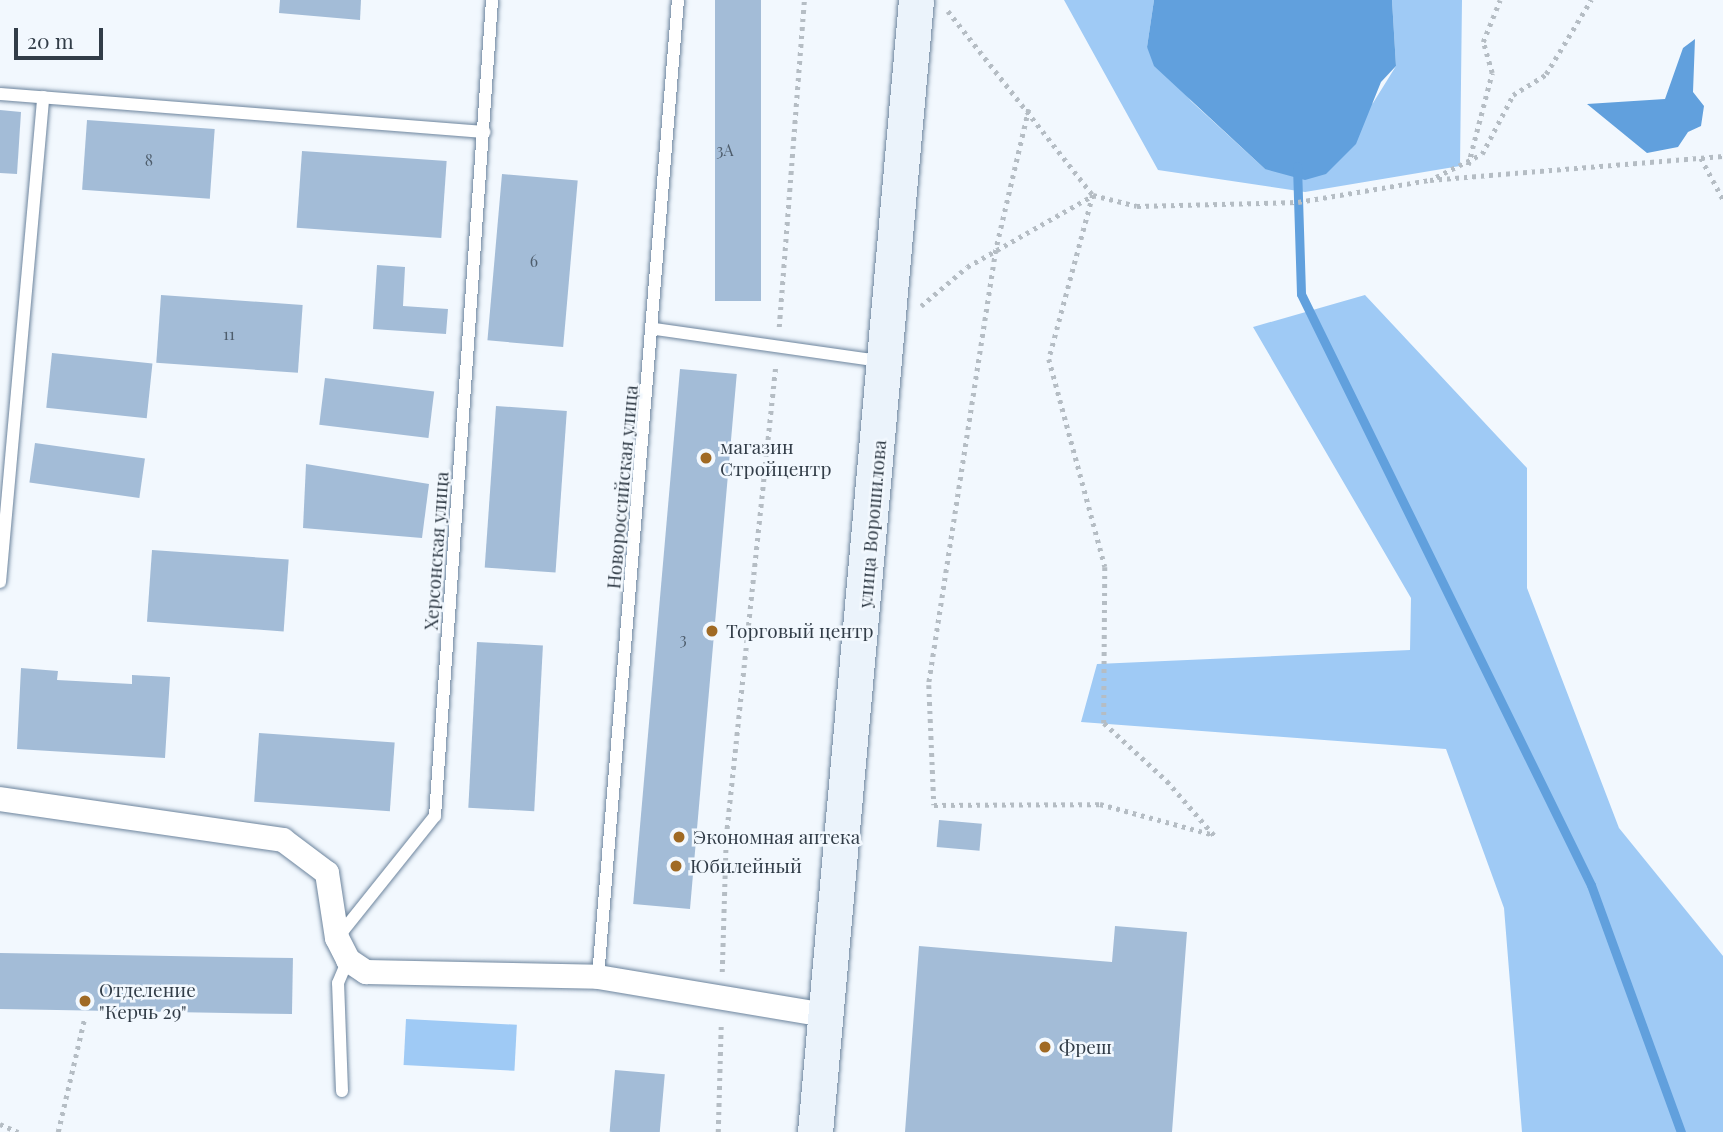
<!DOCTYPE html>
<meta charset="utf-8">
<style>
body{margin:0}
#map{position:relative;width:1723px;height:1132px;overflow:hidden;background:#f2f8fe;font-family:"Playfair Display",serif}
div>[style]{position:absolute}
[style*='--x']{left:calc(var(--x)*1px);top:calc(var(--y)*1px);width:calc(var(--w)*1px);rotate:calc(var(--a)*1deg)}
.green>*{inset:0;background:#9fcaf5;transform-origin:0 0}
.water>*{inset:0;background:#61a0dd}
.stream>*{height:9px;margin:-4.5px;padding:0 4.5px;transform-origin:4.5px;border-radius:4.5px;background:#61a0dd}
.building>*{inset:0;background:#a3bcd7;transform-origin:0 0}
.path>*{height:4.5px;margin-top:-2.25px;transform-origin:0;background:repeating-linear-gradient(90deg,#b5bdc4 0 3.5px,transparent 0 8.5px)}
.roads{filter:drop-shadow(0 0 2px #6c849d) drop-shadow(0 0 2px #6c849d)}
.lane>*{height:12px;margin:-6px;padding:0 6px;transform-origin:6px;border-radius:6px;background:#fff}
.street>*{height:24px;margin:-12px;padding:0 12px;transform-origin:12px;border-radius:12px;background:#fff}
.secondary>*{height:35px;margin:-17.5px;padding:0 17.5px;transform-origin:17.5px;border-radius:17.5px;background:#ebf3fb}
.dots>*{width:19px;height:19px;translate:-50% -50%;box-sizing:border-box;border:4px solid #f2f8fe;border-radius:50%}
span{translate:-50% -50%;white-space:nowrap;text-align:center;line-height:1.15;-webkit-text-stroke:5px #f2f8fe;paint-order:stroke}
.number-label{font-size:16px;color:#4e5d6c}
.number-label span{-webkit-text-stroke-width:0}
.poi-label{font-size:19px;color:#323d48}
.left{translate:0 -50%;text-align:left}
.street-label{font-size:19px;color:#323d48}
.scale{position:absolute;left:14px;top:28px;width:89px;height:32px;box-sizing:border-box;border:4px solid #323d48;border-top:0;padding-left:9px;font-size:21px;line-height:24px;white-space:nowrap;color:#323d48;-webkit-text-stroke:5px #f2f8fe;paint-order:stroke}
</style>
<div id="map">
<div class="green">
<div style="clip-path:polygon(1064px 0,1154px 0,1147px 47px,1191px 101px,1265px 169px,1373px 103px,1396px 66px,1392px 0,1462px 0,1460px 166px,1305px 192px,1158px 170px)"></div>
<div style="clip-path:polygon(1365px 295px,1527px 468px,1527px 588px,1619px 828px,1723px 956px,1723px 1132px,1522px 1132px,1504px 908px,1446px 749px,1081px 722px,1097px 664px,1410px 650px,1411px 598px,1253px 327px)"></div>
<div style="left:406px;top:1019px;width:111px;height:46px;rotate:3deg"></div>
</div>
<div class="water">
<div style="clip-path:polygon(1154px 0,1392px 0,1396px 66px,1381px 82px,1356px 144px,1326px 174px,1305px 180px,1265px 169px,1154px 66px,1147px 47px)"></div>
<div style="clip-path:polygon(1695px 39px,1693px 92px,1704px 106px,1701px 126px,1688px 132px,1678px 147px,1647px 153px,1587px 104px,1665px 99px,1683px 48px)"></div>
</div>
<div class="stream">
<div style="--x:1297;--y:166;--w:128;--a:88.2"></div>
<div style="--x:1301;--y:294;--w:658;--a:63.86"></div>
<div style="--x:1591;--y:885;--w:263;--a:70"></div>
</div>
<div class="building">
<div style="clip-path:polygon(280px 0,361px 0,360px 20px,279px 13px)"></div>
<div style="left:715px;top:0;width:46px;height:301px"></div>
<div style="clip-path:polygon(0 110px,21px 112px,17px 174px,0 173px)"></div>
<div style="left:87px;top:120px;width:128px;height:70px;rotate:4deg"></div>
<div style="left:302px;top:151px;width:145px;height:77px;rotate:4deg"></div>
<div style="left:502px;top:174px;width:76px;height:167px;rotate:5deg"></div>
<div style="clip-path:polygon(377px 265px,405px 267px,403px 306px,448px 309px,446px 334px,373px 329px)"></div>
<div style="left:161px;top:295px;width:142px;height:68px;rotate:4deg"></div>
<div style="left:52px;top:353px;width:101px;height:55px;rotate:6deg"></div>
<div style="left:680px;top:369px;width:57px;height:537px;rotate:5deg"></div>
<div style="left:325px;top:378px;width:110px;height:47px;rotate:7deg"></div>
<div style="left:496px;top:406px;width:71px;height:162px;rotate:4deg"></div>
<div style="left:35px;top:443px;width:111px;height:40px;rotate:8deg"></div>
<div style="clip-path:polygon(306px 464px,429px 484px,422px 538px,303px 528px)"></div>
<div style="left:152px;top:550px;width:137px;height:72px;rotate:4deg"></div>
<div style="left:477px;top:642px;width:66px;height:166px;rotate:3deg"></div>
<div style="clip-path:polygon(21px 668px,58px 671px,57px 680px,132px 684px,132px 675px,170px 677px,165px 758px,17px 749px)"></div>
<div style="left:259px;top:733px;width:136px;height:69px;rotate:4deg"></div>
<div style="left:939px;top:820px;width:43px;height:27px;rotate:5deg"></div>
<div style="clip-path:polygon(1115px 926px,1187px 932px,1172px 1132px,905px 1132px,919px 946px,1112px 962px)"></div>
<div style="left:0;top:953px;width:293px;height:56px;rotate:1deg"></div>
<div style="left:615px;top:1070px;width:50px;height:62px;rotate:5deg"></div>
</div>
<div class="path">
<div style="--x:948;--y:11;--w:234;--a:51.8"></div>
<div style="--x:1093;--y:195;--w:45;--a:14"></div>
<div style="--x:1137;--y:206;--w:161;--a:-1.4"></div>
<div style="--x:1298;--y:202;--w:134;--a:-9.5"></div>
<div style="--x:1430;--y:180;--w:294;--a:-4.7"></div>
<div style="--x:1029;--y:109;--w:145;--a:103.2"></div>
<div style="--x:996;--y:250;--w:440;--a:98.8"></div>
<div style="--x:929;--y:685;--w:120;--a:87.6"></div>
<div style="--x:934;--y:805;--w:166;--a:-0.3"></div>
<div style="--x:1100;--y:804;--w:118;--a:15.2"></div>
<div style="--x:1701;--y:158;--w:47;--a:61.8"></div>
<div style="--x:1468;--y:165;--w:95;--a:-75.4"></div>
<div style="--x:1492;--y:73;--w:32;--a:-106"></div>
<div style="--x:1483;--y:42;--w:45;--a:-68"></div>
<div style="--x:1436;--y:177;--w:51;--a:-26.6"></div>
<div style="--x:1482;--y:154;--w:67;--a:-62.3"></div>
<div style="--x:1513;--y:95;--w:39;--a:-32"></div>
<div style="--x:1546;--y:74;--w:87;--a:-58.7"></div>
<div style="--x:1093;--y:195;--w:170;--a:105"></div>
<div style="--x:1049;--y:359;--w:215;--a:74.9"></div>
<div style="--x:1105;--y:567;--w:156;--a:90.4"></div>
<div style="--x:1104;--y:723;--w:86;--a:42.6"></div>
<div style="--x:1167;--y:781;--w:72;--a:49"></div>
<div style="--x:921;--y:306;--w:60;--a:-40.3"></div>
<div style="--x:967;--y:267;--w:144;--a:-29.6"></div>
<div style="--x:779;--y:327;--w:328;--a:-85.6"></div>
<div style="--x:722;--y:972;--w:135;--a:-88.3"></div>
<div style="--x:726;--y:837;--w:473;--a:-84"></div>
<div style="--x:0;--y:1124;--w:20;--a:24"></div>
<div style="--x:58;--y:1132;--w:115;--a:-76.9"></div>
<div style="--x:718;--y:1132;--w:109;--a:-88.4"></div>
</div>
<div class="roads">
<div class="lane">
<div style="--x:0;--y:94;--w:486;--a:4.5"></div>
<div style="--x:655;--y:329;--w:227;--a:8.1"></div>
<div style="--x:0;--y:582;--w:487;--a:-84.9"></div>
<div style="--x:338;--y:937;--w:155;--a:-51.3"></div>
<div style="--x:435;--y:816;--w:818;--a:-86"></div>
<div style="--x:598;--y:977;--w:980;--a:-85.32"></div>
<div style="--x:342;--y:1091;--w:108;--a:-92.1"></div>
<div style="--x:338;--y:983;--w:25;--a:-67"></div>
</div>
<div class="street">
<div style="--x:0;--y:799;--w:286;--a:8.2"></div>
<div style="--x:283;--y:840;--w:55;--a:36.9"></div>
<div style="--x:327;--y:873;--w:66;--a:81.3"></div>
<div style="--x:337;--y:938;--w:25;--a:63"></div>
<div style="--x:348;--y:960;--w:22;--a:34"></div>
<div style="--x:366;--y:972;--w:232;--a:1.2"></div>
<div style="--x:598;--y:977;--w:231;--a:9.5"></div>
</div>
<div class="secondary">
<div style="--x:815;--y:1132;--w:1136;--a:-84.9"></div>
</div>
</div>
<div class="dots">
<div style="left:706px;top:458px;background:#a06a24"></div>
<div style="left:712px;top:631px;background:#a06a24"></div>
<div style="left:679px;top:837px;background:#a06a24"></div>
<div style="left:676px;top:866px;background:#a06a24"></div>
<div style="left:85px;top:1001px;background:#a06a24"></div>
<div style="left:1045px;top:1047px;background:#a06a24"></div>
</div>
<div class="number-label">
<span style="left:725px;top:150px">3А</span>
<span style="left:149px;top:160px">8</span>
<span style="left:534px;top:261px">6</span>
<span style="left:229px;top:334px">11</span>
<span style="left:683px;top:639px">3</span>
</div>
<div class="poi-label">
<span class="left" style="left:720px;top:458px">магазин<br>Стройцентр</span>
<span class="left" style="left:726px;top:631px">Торговый центр</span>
<span class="left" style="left:693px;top:837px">Экономная аптека</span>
<span class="left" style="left:690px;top:866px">Юбилейный</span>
<span class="left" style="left:99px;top:1001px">Отделение<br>"Керчь 29"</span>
<span class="left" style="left:1059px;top:1047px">Фреш</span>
</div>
<div class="street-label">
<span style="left:622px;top:487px;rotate:-85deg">Новороссийская улица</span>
<span style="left:872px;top:524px;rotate:-85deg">улица Ворошилова</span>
<span style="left:436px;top:551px;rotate:-86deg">Херсонская улица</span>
</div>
<div class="scale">20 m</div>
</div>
